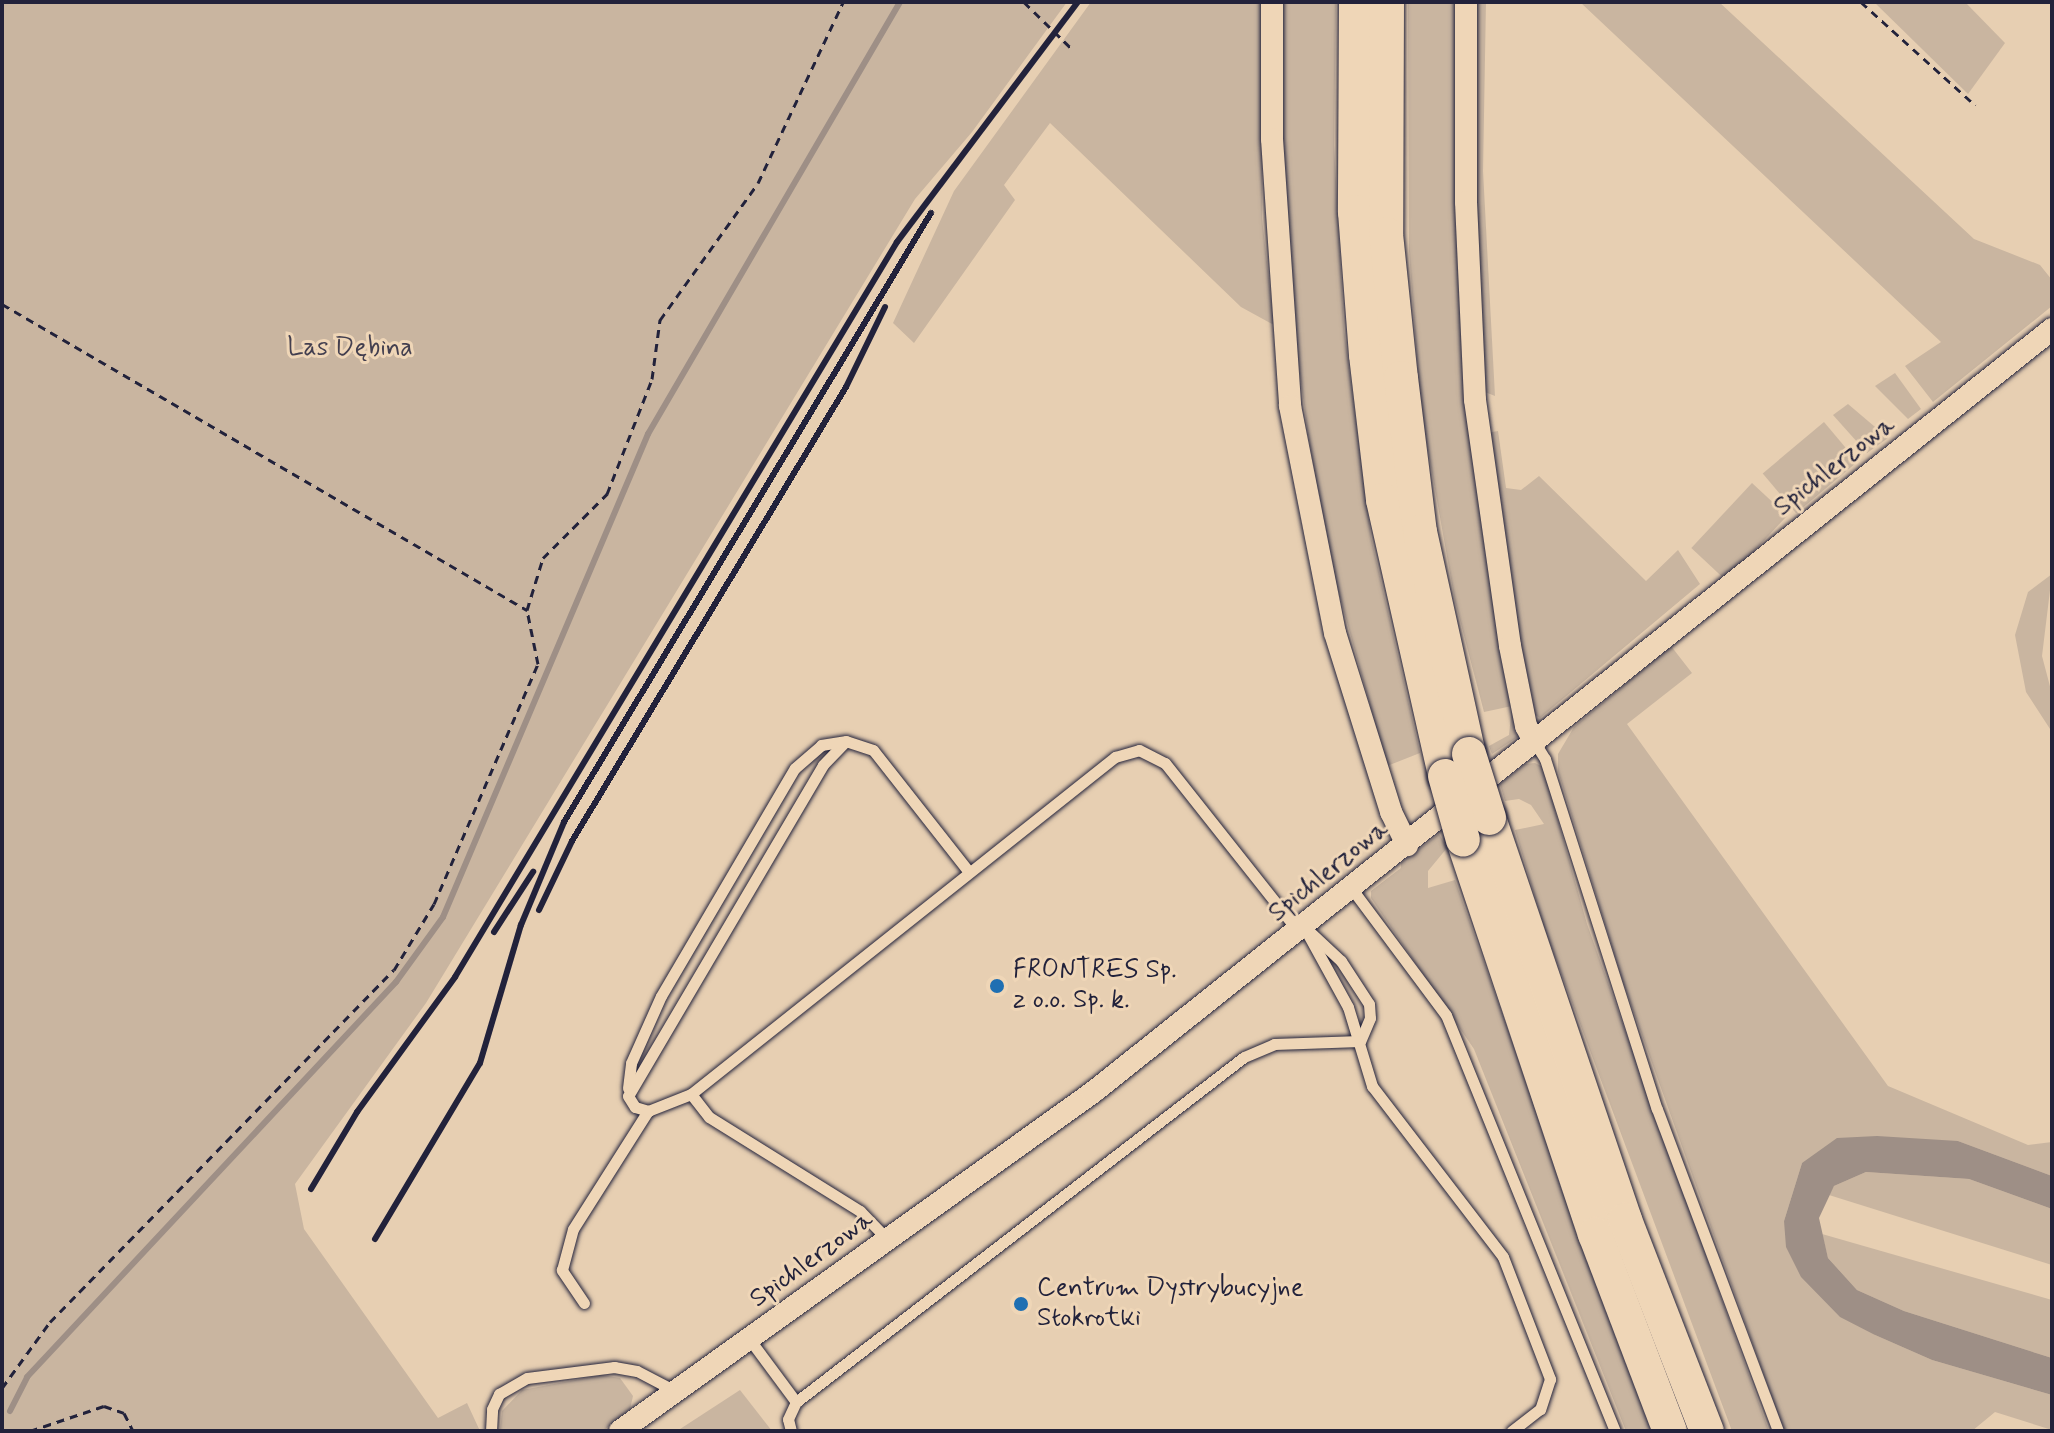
<!DOCTYPE html>
<meta charset="utf-8">
<style>
body{margin:0}
#map{position:relative;width:2054px;height:1433px;overflow:hidden;background:#e7cfb2;font-family:Mynerve,sans-serif}
div>[style]{position:absolute}
[style*='--x']{left:calc(var(--x)*1px);top:calc(var(--y)*1px);width:calc(var(--w)*1px);rotate:calc(var(--a)*1deg)}
.green>*{inset:0;background:#c9b5a0;transform-origin:0 0}
.water>*{inset:0;background:#9e8f86}
.stream>*{height:6px;margin:-3px;padding:0 3px;transform-origin:3px;border-radius:3px;background:#9e8f86}
.path>*{height:3px;margin-top:-1.5px;transform-origin:0;background:repeating-linear-gradient(90deg,#22223b 0 8px,transparent 0 14px)}
.roads{filter:drop-shadow(0 0 2px #22223b) drop-shadow(0 0 2px #22223b)}
.lane>*{height:11px;margin:-5.5px;padding:0 5.5px;transform-origin:5.5px;border-radius:5.5px;background:#efd6b7}
.street>*{height:22px;margin:-11px;padding:0 11px;transform-origin:11px;border-radius:11px;background:#efd6b7}
.primary>*{height:34px;margin:-17px;padding:0 17px;transform-origin:17px;border-radius:17px;background:#efd6b7}
.rail>*{height:6px;margin:-3px;padding:0 3px;transform-origin:3px;border-radius:3px;background:#22223b}
.bridges{filter:drop-shadow(0 0 2px #22223b) drop-shadow(0 0 2px #22223b)}
.primary-bridge>*{height:34px;margin:-17px;padding:0 17px;transform-origin:17px;border-radius:17px;background:#efd6b7}
.dots>*{width:22px;height:22px;translate:-50% -50%;box-sizing:border-box;border:4px solid #efd6b7;border-radius:50%}
span{translate:-50% -50%;white-space:nowrap;text-align:center;line-height:1.15;-webkit-text-stroke:6px #efd6b7;paint-order:stroke}
.park-label{font-size:26px;color:#433f4f}
.street-label{font-size:26px;color:#22223b}
.poi-label{font-size:26px;color:#22223b}
.left{translate:0 -50%;text-align:left}
.frame{position:absolute;inset:0;border:4px solid #22223b;pointer-events:none}
</style>
<div id="map">
<div class="green">
<div style="clip-path:polygon(2px 2px,1067px 2px,972px 132px,915px 199px,426px 1003px,295px 1184px,304px 1229px,438px 1418px,467px 1403px,480px 1431px,2px 1431px)"></div>
<div style="clip-path:polygon(1091px 2px,1262px 2px,1262px 218px,1274px 325px,1241px 307px,1050px 123px,1004px 185px,1015px 200px,914px 343px,893px 323px,954px 191px)"></div>
<div style="clip-path:polygon(1282px 2px,1336px 2px,1334px 145px,1344px 329px,1371px 537px,1420px 753px,1387px 766px,1330px 561px,1308px 434px,1293px 322px,1283px 179px)"></div>
<div style="clip-path:polygon(1408px 2px,1461px 2px,1462px 216px,1522px 734px,1492px 754px,1489px 746px,1509px 735px,1512px 706px,1484px 712px,1455px 601px,1421px 411px,1409px 251px)"></div>
<div style="clip-path:polygon(1477px 2px,1486px 2px,1483px 171px,1495px 396px,1485px 392px,1475px 194px)"></div>
<div style="clip-path:polygon(1580px 2px,1719px 2px,1974px 239px,2040px 265px,2052px 280px,2052px 306px,1933px 402px,1905px 366px,1941px 342px)"></div>
<div style="clip-path:polygon(1874px 2px,1965px 2px,2005px 43px,1968px 94px)"></div>
<div style="clip-path:polygon(1895px 373px,1921px 409px,1908px 419px,1875px 386px)"></div>
<div style="clip-path:polygon(1848px 404px,1888px 438px,1867px 453px,1833px 415px)"></div>
<div style="left:1824px;top:422px;width:52px;height:80px;rotate:50deg"></div>
<div style="clip-path:polygon(1498px 431px,1506px 488px,1521px 490px,1539px 476px,1646px 581px,1678px 550px,1700px 584px,1540px 718px,1532px 713px,1487px 433px)"></div>
<div style="left:1752px;top:483px;width:48px;height:89px;rotate:43deg"></div>
<div style="clip-path:polygon(2052px 574px,2042px 656px,2052px 694px,2052px 732px,2026px 692px,2015px 635px,2028px 592px)"></div>
<div style="clip-path:polygon(1671px 646px,1692px 673px,1627px 724px,1888px 1086px,2028px 1145px,2052px 1142px,2052px 1176px,1958px 1141px,1802px 1163px,1784px 1221px,1875px 1335px,1932px 1360px,2052px 1395px,2052px 1430px,1995px 1412px,1972px 1431px,1784px 1431px,1623px 982px,1558px 771px,1558px 754px,1574px 727px)"></div>
<div style="clip-path:polygon(1535px 763px,1543px 767px,1587px 924px,1769px 1431px,1732px 1431px,1545px 930px,1515px 830px,1544px 824px,1531px 805px,1519px 799px,1505px 801px,1500px 784px,1525px 764px)"></div>
<div style="clip-path:polygon(1439px 834px,1447px 848px,1428px 871px,1428px 888px,1455px 880px,1557px 1169px,1659px 1431px,1626px 1431px,1474px 1049px,1371px 898px,1371px 891px,1401px 868px,1401px 863px)"></div>
<div style="clip-path:polygon(1866px 1172px,1969px 1179px,2052px 1209px,2052px 1265px,1829px 1195px,1834px 1186px)"></div>
<div style="clip-path:polygon(1822px 1234px,2052px 1300px,2052px 1358px,1904px 1311px,1857px 1290px,1828px 1258px)"></div>
<div style="clip-path:polygon(602px 1375px,620px 1378px,633px 1396px,630px 1409px,603px 1431px,500px 1431px,502px 1411px,522px 1390px)"></div>
<div style="clip-path:polygon(740px 1390px,772px 1431px,677px 1431px)"></div>
</div>
<div class="water">
<div style="clip-path:polygon(1877px 1136px,1958px 1141px,2052px 1176px,2052px 1209px,1969px 1179px,1866px 1172px,1834px 1186px,1819px 1218px,1828px 1258px,1857px 1290px,1904px 1311px,2052px 1358px,2052px 1395px,1932px 1360px,1875px 1335px,1840px 1317px,1801px 1277px,1786px 1247px,1784px 1221px,1802px 1163px,1837px 1138px)"></div>
</div>
<div class="stream">
<div style="--x:10;--y:1411;--w:38;--a:-63"></div>
<div style="--x:27;--y:1377;--w:541;--a:-46.95"></div>
<div style="--x:396;--y:982;--w:80;--a:-54.1"></div>
<div style="--x:443;--y:917;--w:525;--a:-67"></div>
<div style="--x:648;--y:434;--w:500;--a:-59.74"></div>
</div>
<div class="path">
<div style="--x:1024;--y:2;--w:67;--a:44.4"></div>
<div style="--x:1861;--y:2;--w:154;--a:42.1"></div>
<div style="--x:2;--y:304;--w:608;--a:30.24"></div>
<div style="--x:2;--y:1388;--w:82;--a:-54"></div>
<div style="--x:50;--y:1322;--w:492;--a:-45.7"></div>
<div style="--x:394;--y:970;--w:77;--a:-58.8"></div>
<div style="--x:434;--y:904;--w:262;--a:-66.6"></div>
<div style="--x:538;--y:664;--w:55;--a:-101.5"></div>
<div style="--x:527;--y:610;--w:54;--a:-72.9"></div>
<div style="--x:543;--y:558;--w:91;--a:-45"></div>
<div style="--x:607;--y:494;--w:123;--a:-68.6"></div>
<div style="--x:652;--y:379;--w:60;--a:-82.3"></div>
<div style="--x:660;--y:320;--w:168;--a:-54.4"></div>
<div style="--x:758;--y:183;--w:200;--a:-64.8"></div>
<div style="--x:30;--y:1431;--w:78;--a:-18.7"></div>
<div style="--x:104;--y:1406;--w:21;--a:19"></div>
<div style="--x:124;--y:1413;--w:20;--a:63"></div>
</div>
<div class="roads">
<div class="lane">
<div style="--x:1535;--y:743;--w:19;--a:58"></div>
<div style="--x:1545;--y:759;--w:367;--a:72.3"></div>
<div style="--x:1657;--y:1109;--w:344;--a:69.4"></div>
<div style="--x:969;--y:872;--w:155;--a:-128.2"></div>
<div style="--x:873;--y:750;--w:28;--a:-162"></div>
<div style="--x:846;--y:741;--w:33;--a:134"></div>
<div style="--x:823;--y:765;--w:384;--a:120.5"></div>
<div style="--x:628;--y:1096;--w:13;--a:58"></div>
<div style="--x:635;--y:1107;--w:14;--a:17"></div>
<div style="--x:648;--y:1111;--w:46;--a:-21.6"></div>
<div style="--x:691;--y:1094;--w:542;--a:-38.48"></div>
<div style="--x:1115;--y:757;--w:25;--a:-16"></div>
<div style="--x:1139;--y:750;--w:29;--a:27"></div>
<div style="--x:1165;--y:763;--w:214;--a:51.6"></div>
<div style="--x:1352;--y:889;--w:157;--a:53.3"></div>
<div style="--x:1446;--y:1015;--w:449;--a:67.9"></div>
<div style="--x:1304;--y:927;--w:91;--a:61.2"></div>
<div style="--x:1348;--y:1007;--w:83;--a:73.1"></div>
<div style="--x:1372;--y:1086;--w:215;--a:52.5"></div>
<div style="--x:1503;--y:1257;--w:131;--a:68.9"></div>
<div style="--x:1550;--y:1379;--w:32;--a:108"></div>
<div style="--x:1540;--y:1409;--w:36;--a:142"></div>
<div style="--x:1311;--y:933;--w:41;--a:43"></div>
<div style="--x:1341;--y:961;--w:51;--a:56.9"></div>
<div style="--x:1369;--y:1004;--w:14;--a:86"></div>
<div style="--x:1370;--y:1018;--w:25;--a:113"></div>
<div style="--x:628;--y:1088;--w:25;--a:-83"></div>
<div style="--x:631;--y:1063;--w:73;--a:-65.9"></div>
<div style="--x:661;--y:996;--w:264;--a:-59.6"></div>
<div style="--x:795;--y:768;--w:35;--a:-41"></div>
<div style="--x:821;--y:745;--w:24;--a:-9"></div>
<div style="--x:691;--y:1094;--w:29;--a:52"></div>
<div style="--x:709;--y:1117;--w:178;--a:31.9"></div>
<div style="--x:860;--y:1211;--w:40;--a:46"></div>
<div style="--x:584;--y:1303;--w:40;--a:-124"></div>
<div style="--x:562;--y:1270;--w:42;--a:-75"></div>
<div style="--x:573;--y:1229;--w:140;--a:-57.6"></div>
<div style="--x:750;--y:1340;--w:77;--a:53.4"></div>
<div style="--x:796;--y:1402;--w:565;--a:-37.6"></div>
<div style="--x:1244;--y:1057;--w:33;--a:-23"></div>
<div style="--x:1274;--y:1044;--w:86;--a:-2"></div>
<div style="--x:491;--y:1431;--w:22;--a:-87"></div>
<div style="--x:492;--y:1409;--w:17;--a:-65"></div>
<div style="--x:499;--y:1394;--w:32;--a:-30"></div>
<div style="--x:527;--y:1378;--w:88;--a:-7.2"></div>
<div style="--x:614;--y:1367;--w:23;--a:10"></div>
<div style="--x:637;--y:1371;--w:45;--a:27.7"></div>
<div style="--x:791;--y:1431;--w:12;--a:-104"></div>
<div style="--x:788;--y:1419;--w:19;--a:-65"></div>
</div>
<div class="street">
<div style="--x:1272;--y:2;--w:137;--a:90"></div>
<div style="--x:1272;--y:139;--w:268;--a:86.1"></div>
<div style="--x:1290;--y:406;--w:231;--a:78.8"></div>
<div style="--x:1335;--y:633;--w:188;--a:72.6"></div>
<div style="--x:1391;--y:812;--w:37;--a:64"></div>
<div style="--x:1466;--y:2;--w:200;--a:90"></div>
<div style="--x:1466;--y:202;--w:198;--a:87.4"></div>
<div style="--x:1475;--y:400;--w:248;--a:81.9"></div>
<div style="--x:1510;--y:646;--w:82;--a:78.7"></div>
<div style="--x:1526;--y:726;--w:19;--a:62"></div>
<div style="--x:620;--y:1431;--w:581;--a:-35.61"></div>
<div style="--x:1092;--y:1093;--w:1227;--a:-38.51"></div>
</div>
<div class="primary">
<div style="--x:1356;--y:2;--w:210;--a:90.3"></div>
<div style="--x:1355;--y:212;--w:143;--a:85.6"></div>
<div style="--x:1366;--y:355;--w:146;--a:83.3"></div>
<div style="--x:1383;--y:500;--w:283;--a:77.3"></div>
<div style="--x:1387;--y:2;--w:232;--a:90.2"></div>
<div style="--x:1386;--y:234;--w:145;--a:84.1"></div>
<div style="--x:1401;--y:378;--w:155;--a:83"></div>
<div style="--x:1420;--y:532;--w:227;--a:77.6"></div>
<div style="--x:1489;--y:818;--w:424;--a:71.3"></div>
<div style="--x:1625;--y:1220;--w:226;--a:68.8"></div>
<div style="--x:1463;--y:840;--w:416;--a:71.5"></div>
<div style="--x:1595;--y:1234;--w:211;--a:69.2"></div>
</div>
</div>
<div class="rail">
<div style="--x:539;--y:910;--w:76;--a:-64.4"></div>
<div style="--x:572;--y:841;--w:530;--a:-58.89"></div>
<div style="--x:846;--y:387;--w:89;--a:-64"></div>
<div style="--x:494;--y:932;--w:72;--a:-57"></div>
<div style="--x:311;--y:1189;--w:90;--a:-59.1"></div>
<div style="--x:357;--y:1112;--w:167;--a:-54"></div>
<div style="--x:455;--y:977;--w:858;--a:-58.98"></div>
<div style="--x:897;--y:242;--w:301;--a:-53"></div>
<div style="--x:375;--y:1239;--w:205;--a:-59.2"></div>
<div style="--x:480;--y:1063;--w:144;--a:-73.5"></div>
<div style="--x:521;--y:925;--w:112;--a:-67.3"></div>
<div style="--x:564;--y:822;--w:711;--a:-58.93"></div>
</div>
<div class="bridges">
<div class="primary-bridge">
<div style="--x:1469;--y:754;--w:67;--a:72.6"></div>
<div style="--x:1445;--y:776;--w:66;--a:74.3"></div>
</div>
</div>
<div class="dots">
<div style="left:997px;top:986px;background:#1f6fb2"></div>
<div style="left:1021px;top:1304px;background:#1f6fb2"></div>
</div>
<div class="park-label">
<span style="left:350px;top:349px">Las Dębina</span>
</div>
<div class="street-label">
<span style="left:1835px;top:467px;rotate:-38deg">Spichlerzowa</span>
<span style="left:1329px;top:872px;rotate:-39deg">Spichlerzowa</span>
<span style="left:812px;top:1260px;rotate:-36deg">Spichlerzowa</span>
</div>
<div class="poi-label">
<span class="left" style="left:1013px;top:986px">FRONTRES Sp.<br>z o.o. Sp. k.</span>
<span class="left" style="left:1037px;top:1304px">Centrum Dystrybucyjne<br>Stokrotki</span>
</div>
<div class="frame"></div>
</div>
